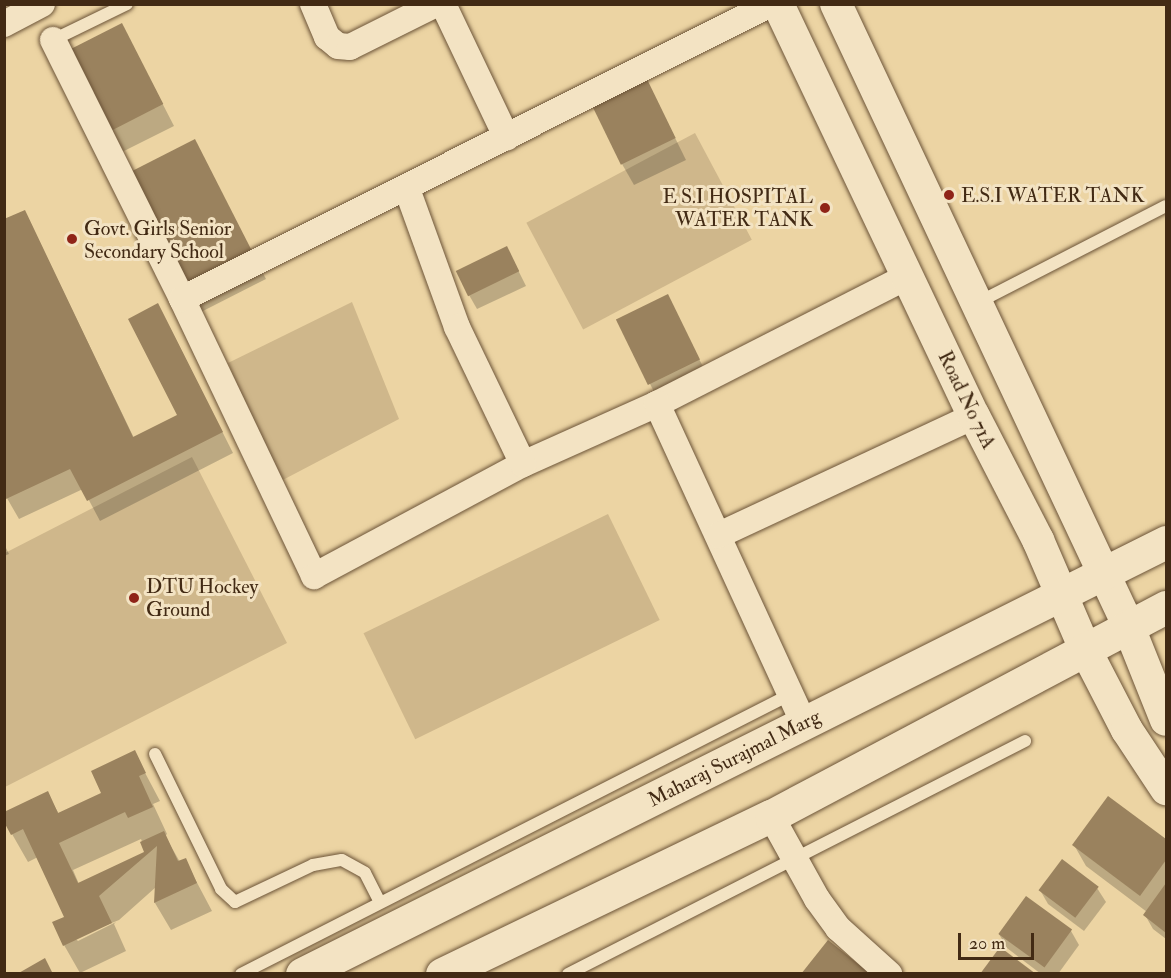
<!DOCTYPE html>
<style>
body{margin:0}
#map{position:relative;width:1171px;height:978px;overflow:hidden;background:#ecd4a3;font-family:"IM FELL Double Pica",serif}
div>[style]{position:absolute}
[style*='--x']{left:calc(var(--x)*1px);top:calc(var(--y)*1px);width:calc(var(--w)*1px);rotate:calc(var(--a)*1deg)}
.green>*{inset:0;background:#cfb78b;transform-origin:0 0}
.shadow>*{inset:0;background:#0003;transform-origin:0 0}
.building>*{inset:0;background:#9a825e;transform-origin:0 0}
.roads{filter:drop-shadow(0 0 2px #6c5438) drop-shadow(0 0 2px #6c5438)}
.service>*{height:12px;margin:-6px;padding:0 6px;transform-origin:6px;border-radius:6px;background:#f3e3c3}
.minor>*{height:26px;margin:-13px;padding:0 13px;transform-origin:13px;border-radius:13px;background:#f3e3c3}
.tertiary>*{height:32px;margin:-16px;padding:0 16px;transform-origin:16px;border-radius:16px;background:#f3e3c3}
.secondary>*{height:33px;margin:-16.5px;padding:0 16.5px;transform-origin:16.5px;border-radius:16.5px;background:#f3e3c3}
.dots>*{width:16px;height:16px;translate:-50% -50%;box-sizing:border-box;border:3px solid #f3e3c3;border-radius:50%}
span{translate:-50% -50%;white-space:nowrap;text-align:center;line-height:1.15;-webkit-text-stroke:6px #f3e3c3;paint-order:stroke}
.poi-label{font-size:20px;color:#422a14}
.left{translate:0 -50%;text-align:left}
.right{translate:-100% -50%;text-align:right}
.street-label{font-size:20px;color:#422a14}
.frame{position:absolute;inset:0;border:6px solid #422a14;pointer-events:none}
.scale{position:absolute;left:958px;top:933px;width:76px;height:27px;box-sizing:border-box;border:3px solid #422a14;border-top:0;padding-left:8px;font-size:18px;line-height:21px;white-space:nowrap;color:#422a14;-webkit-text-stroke:4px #f3e3c3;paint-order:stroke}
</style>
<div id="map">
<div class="green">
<div style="left:695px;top:133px;width:121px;height:191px;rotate:62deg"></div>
<div style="clip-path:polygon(352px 302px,399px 419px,277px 483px,228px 363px)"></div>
<div style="clip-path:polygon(192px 457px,287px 643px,5px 787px,5px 553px)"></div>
<div style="left:608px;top:514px;width:118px;height:272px;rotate:64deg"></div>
</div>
<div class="shadow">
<div style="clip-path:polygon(122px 25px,174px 126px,120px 153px,108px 132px)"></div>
<div style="clip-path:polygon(645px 77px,686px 160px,634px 185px,622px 164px)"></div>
<div style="clip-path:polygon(194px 141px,266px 279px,201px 312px,185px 284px)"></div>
<div style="clip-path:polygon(25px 212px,134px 438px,179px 416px,169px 326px,233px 453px,100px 521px,83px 489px,19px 519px,4px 493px)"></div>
<div style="clip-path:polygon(514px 262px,526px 286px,477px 309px,469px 295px)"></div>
<div style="left:667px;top:296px;width:97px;height:55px;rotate:63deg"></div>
<div style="clip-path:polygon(4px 544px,9px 554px,4px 556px)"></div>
<div style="clip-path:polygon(evenodd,134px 752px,160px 801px,153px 804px,167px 834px,165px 836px,180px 862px,185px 860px,212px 911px,171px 930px,155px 903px,156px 887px,119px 920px,75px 938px,78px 941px,116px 922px,114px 924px,126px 951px,80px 973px,64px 945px,66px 917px,38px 857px,28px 862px,12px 834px,47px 793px,59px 814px,103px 794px,134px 752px,141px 839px,146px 853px,79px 884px,73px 870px,141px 839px)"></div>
<div style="clip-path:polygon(1109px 798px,1166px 841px,1166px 939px,1153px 929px,1145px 915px,1147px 912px,1086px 866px,1074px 845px)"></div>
<div style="clip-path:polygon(1097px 888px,1106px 902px,1084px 931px,1048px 904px,1040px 890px)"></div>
<div style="clip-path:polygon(1071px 931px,1079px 945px,1058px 974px,1041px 974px,1007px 948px,999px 934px)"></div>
</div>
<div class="building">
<div style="left:122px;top:23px;width:91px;height:64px;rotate:63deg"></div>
<div style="left:645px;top:75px;width:70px;height:61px;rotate:64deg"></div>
<div style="left:195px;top:139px;width:125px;height:76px;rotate:63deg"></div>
<div style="clip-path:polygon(25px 210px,133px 437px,177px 415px,128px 319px,158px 303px,223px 432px,87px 501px,70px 469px,6px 499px,4px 496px,4px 219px)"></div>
<div style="left:507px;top:246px;width:28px;height:57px;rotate:64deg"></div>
<div style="left:668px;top:294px;width:73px;height:58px;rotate:64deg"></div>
<div style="clip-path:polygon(135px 750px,146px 773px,139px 776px,153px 807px,128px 818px,125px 812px,59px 843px,78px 883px,144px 852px,140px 842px,164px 831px,178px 861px,186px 858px,197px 883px,154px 903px,157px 846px,99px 896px,112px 923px,63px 946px,52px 922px,64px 917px,23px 829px,11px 835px,4px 822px,4px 812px,48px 791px,58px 813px,101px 793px,91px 771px)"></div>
<div style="clip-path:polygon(1108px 796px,1166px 839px,1166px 860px,1140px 896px,1072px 845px)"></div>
<div style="left:1062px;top:859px;width:46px;height:39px;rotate:37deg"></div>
<div style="clip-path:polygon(1166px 883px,1166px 933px,1143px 915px)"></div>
<div style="left:1026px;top:896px;width:57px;height:47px;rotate:36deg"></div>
<div style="clip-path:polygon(828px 940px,871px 974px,801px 974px)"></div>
<div style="clip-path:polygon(1000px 947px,1036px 974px,980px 974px)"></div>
<div style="clip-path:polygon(45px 958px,53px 974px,17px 974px)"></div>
</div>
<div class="roads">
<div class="service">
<div style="--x:53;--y:40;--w:82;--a:-25.9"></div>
<div style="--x:977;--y:303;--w:212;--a:-27.2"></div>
<div style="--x:155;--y:754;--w:150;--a:63.9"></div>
<div style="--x:221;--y:889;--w:19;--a:43"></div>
<div style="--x:235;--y:902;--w:86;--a:-25.4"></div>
<div style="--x:313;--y:865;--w:29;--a:-10"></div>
<div style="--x:342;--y:860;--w:26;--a:29"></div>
<div style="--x:365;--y:873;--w:31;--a:63"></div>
<div style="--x:241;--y:974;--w:617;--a:-26.98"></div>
<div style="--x:568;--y:974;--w:513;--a:-27.01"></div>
</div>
<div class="minor">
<div style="--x:313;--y:4;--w:36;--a:67"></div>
<div style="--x:327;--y:37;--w:14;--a:39"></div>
<div style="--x:338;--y:46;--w:12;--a:5"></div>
<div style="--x:350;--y:47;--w:96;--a:-26.6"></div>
<div style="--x:443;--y:4;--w:148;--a:64.5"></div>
<div style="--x:4;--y:24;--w:43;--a:-27.8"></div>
<div style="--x:53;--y:40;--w:289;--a:63.5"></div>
<div style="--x:182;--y:299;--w:307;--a:64.5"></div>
<div style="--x:314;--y:576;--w:237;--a:-28.2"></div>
<div style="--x:523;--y:464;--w:147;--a:-24.1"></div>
<div style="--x:657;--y:404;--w:282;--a:-27"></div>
<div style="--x:407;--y:189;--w:147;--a:70.1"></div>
<div style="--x:457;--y:327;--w:152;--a:64.3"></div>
<div style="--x:182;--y:299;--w:659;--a:-26.6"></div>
<div style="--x:657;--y:404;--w:351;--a:65.3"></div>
<div style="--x:719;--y:535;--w:281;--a:-25"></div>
<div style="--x:771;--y:816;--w:95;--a:61"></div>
<div style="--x:817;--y:899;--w:36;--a:54"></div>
<div style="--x:838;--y:928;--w:69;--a:42"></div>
</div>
<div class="tertiary">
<div style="--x:778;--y:4;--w:456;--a:64.6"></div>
<div style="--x:974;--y:416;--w:140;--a:62.7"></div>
<div style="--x:1038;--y:540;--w:119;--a:66.7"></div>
<div style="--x:1085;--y:649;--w:91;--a:62.6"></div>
<div style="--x:1127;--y:730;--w:71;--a:56.5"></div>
<div style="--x:836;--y:4;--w:686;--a:64.82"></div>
<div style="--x:1128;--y:625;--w:102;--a:68.2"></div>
</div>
<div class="secondary">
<div style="--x:302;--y:974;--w:966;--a:-26.57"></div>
<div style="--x:442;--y:974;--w:365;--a:-25.7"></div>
<div style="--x:771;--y:816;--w:447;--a:-27.9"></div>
</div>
</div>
<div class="dots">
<div style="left:949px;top:195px;background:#8f2418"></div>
<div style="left:825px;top:208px;background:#8f2418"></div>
<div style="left:72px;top:239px;background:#8f2418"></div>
<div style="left:134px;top:598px;background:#8f2418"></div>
</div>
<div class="poi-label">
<span class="left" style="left:961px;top:195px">E.S.I WATER TANK</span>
<span class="right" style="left:813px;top:208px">E S.I HOSPITAL<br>WATER TANK</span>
<span class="left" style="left:84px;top:240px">Govt. Girls Senior<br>Secondary School</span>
<span class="left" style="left:146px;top:598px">DTU Hockey<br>Ground</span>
</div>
<div class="street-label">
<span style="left:967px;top:400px;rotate:64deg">Road No 71A</span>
<span style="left:734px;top:758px;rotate:-27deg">Maharaj Surajmal Marg</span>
</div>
<div class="frame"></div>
<div class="scale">20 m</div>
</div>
